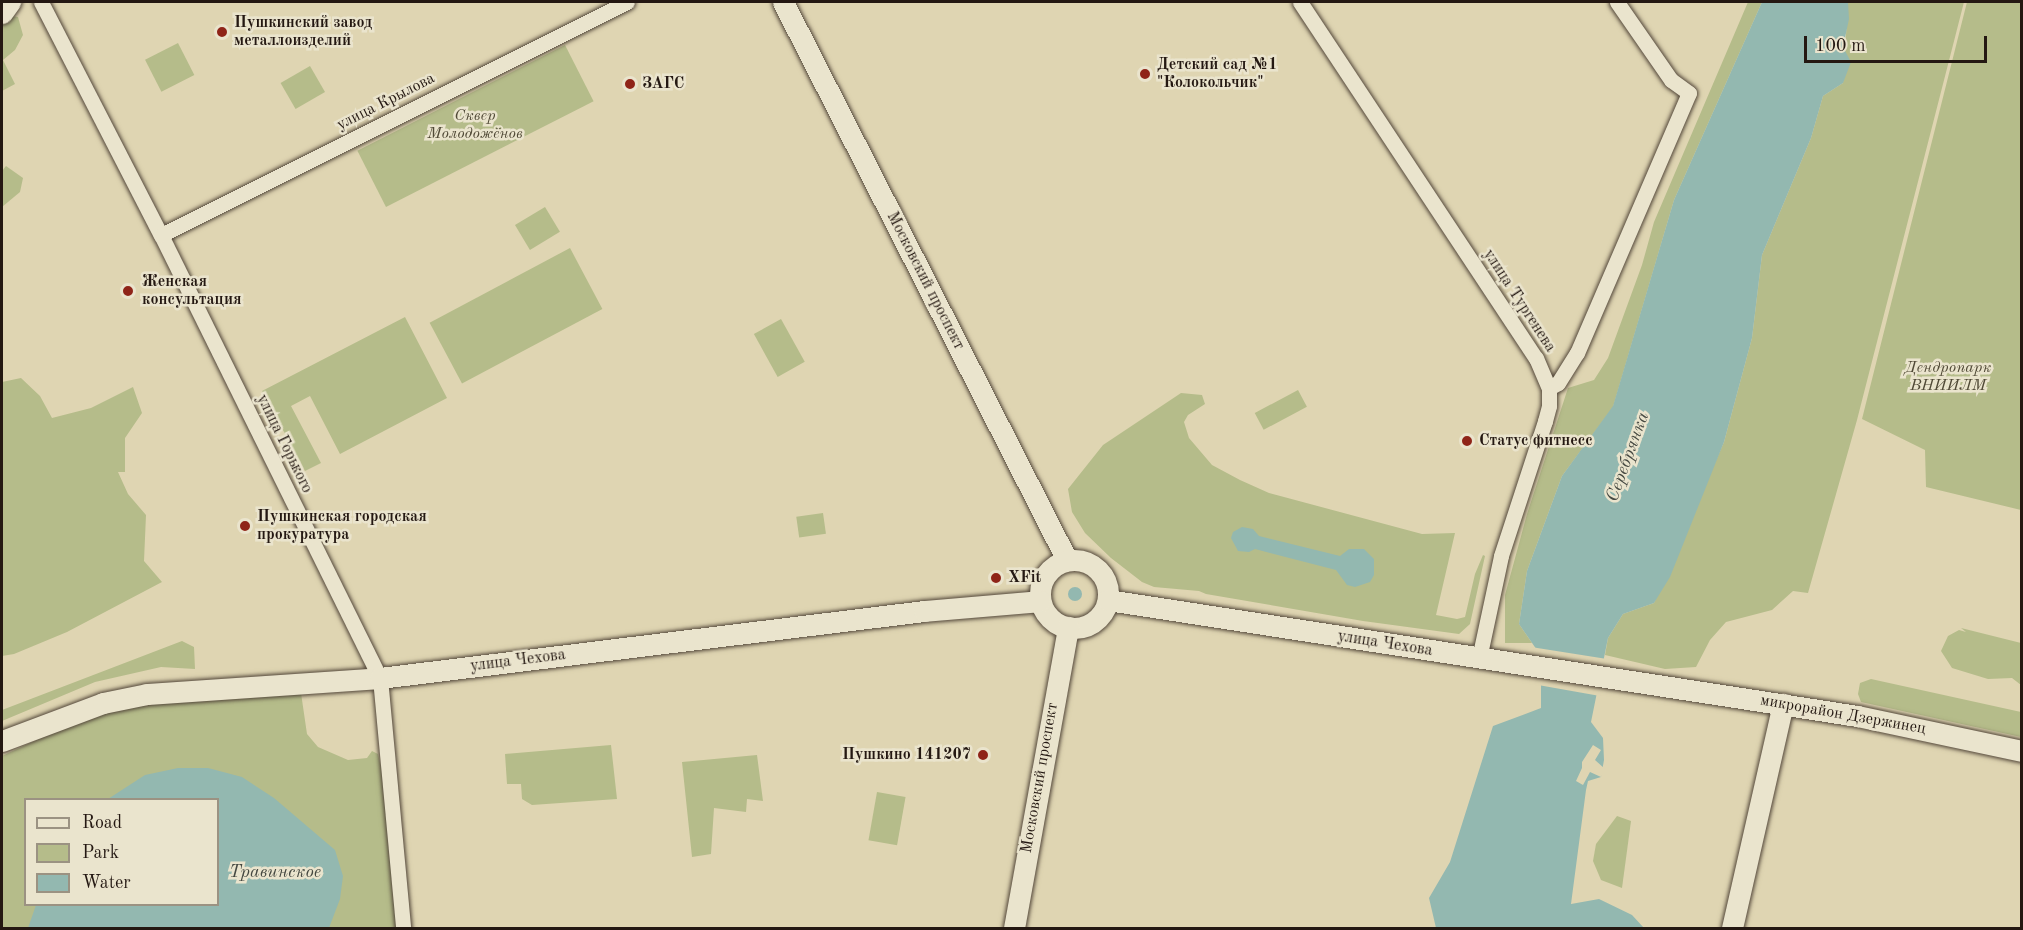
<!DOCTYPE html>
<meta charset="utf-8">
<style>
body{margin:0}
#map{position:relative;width:2023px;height:930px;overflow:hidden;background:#dfd5b2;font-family:"Old Standard TT",serif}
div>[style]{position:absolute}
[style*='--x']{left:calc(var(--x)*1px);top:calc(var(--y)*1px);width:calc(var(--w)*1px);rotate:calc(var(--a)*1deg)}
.green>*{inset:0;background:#b5bc8a;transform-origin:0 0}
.water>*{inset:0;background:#93b8b0}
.round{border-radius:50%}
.pier>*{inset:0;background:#dfd5b2}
.roads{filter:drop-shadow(0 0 2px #53473a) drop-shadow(0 0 2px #53473a)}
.street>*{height:15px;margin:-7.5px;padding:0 7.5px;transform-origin:7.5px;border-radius:7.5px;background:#eae4cd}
.secondary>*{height:21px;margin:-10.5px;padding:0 10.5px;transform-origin:10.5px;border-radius:10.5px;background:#eae4cd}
.secondary>.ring{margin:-10.5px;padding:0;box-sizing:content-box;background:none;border:21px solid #eae4cd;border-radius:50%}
.dots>*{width:16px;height:16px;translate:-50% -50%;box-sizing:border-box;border:3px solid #eae4cd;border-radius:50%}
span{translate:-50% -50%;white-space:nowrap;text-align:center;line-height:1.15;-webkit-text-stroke:5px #eae4cd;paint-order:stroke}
.poi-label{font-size:16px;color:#241812;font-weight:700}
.left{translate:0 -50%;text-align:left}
.right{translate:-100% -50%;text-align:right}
.street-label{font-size:16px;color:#241812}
.park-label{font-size:16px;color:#504936;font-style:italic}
.water-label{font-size:18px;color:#454841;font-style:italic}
.frame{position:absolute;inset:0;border:3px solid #241812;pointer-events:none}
.legend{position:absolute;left:24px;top:798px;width:195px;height:108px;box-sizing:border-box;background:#eae4cd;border:2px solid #9b9282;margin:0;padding:8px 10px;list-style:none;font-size:18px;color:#241812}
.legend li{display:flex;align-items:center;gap:12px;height:30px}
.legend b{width:30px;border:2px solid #9b9282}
.scale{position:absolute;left:1804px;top:36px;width:183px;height:27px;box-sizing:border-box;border:3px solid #241812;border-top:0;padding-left:8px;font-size:18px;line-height:21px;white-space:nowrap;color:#241812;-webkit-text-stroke:4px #eae4cd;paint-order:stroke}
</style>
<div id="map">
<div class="green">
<div style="clip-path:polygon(1748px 2px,1762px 2px,1674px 200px,1613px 407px,1562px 476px,1527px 571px,1519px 624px,1532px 643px,1505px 643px,1505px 595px,1527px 514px,1568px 388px,1594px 380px,1608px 358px,1642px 265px,1654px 222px)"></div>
<div style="clip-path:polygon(1848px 2px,1964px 2px,1857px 420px,1808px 593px,1793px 591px,1772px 610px,1726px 622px,1710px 640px,1696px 667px,1665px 669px,1605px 655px,1608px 638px,1623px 614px,1654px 603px,1724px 442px,1752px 338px,1762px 255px,1811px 138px,1823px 96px,1843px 83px)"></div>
<div style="clip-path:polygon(1967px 2px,2021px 2px,2021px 510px,1926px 487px,1925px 450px,1862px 419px)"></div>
<div style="clip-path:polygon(5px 15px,18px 17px,23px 35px,15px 50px,3px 60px,15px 84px,2px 91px,2px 20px)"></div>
<div style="left:178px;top:43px;width:36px;height:37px;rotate:63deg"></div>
<div style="left:565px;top:45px;width:63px;height:233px;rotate:63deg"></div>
<div style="left:310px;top:66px;width:30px;height:34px;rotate:60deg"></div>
<div style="clip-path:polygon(6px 166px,23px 178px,20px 192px,2px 207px,2px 171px)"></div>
<div style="left:545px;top:207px;width:29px;height:35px;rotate:59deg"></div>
<div style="left:570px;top:248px;width:69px;height:159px;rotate:62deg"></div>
<div style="clip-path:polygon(405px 317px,447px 398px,340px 454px,310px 396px,291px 406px,321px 463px,305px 471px,262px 391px)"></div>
<div style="left:781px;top:319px;width:49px;height:31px;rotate:61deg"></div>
<div style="clip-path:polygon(21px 378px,40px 396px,52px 418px,91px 408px,133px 387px,142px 413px,125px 438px,125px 472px,118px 472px,128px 494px,146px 515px,144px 561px,162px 582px,67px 632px,14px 654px,2px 656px,2px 382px)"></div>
<div style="left:1298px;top:390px;width:19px;height:49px;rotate:62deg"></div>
<div style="clip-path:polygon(1181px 393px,1202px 395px,1205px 404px,1188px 415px,1184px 422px,1189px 438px,1212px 465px,1240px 480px,1269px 493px,1422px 534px,1455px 533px,1436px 615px,1457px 619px,1465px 617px,1475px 574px,1483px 555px,1485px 556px,1470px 624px,1459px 634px,1363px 621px,1206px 594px,1199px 591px,1154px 587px,1142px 582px,1111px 558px,1085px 533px,1072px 512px,1068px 489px,1103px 445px)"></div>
<div style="left:823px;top:513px;width:21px;height:27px;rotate:82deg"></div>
<div style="clip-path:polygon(1961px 628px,2021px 643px,2021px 685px,2012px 678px,1988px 679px,1952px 668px,1941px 651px,1948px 636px,1959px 630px,1966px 632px)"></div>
<div style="clip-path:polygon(182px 641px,194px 647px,195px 669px,161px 667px,95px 682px,2px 721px,2px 710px)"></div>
<div style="clip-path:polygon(1871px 679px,2021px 712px,2021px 737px,1861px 702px,1858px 694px,1860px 683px)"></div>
<div style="clip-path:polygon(evenodd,301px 693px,307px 734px,318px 747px,348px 760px,367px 758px,372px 751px,378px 754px,383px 776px,396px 928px,2px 928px,2px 756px,106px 708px,301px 693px,26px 800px,218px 800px,218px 904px,26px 904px,26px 800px)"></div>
<div style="clip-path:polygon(611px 745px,617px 799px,532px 805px,522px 799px,521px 784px,507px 784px,505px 754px)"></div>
<div style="clip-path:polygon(757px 755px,763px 801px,747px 799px,746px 812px,714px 808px,711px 854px,692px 857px,682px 762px)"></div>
<div style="left:877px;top:792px;width:29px;height:49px;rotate:10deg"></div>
<div style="clip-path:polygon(1617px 816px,1631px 821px,1622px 888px,1601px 880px,1593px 861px,1596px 844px)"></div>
</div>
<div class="water">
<div style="clip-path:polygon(1762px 2px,1848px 2px,1849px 19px,1843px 47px,1851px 62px,1843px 83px,1823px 96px,1811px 138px,1762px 255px,1752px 338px,1724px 442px,1670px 577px,1654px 603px,1623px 614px,1608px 638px,1591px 722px,1603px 738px,1604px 760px,1601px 777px,1588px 781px,1586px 790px,1571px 904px,1599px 899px,1632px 915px,1644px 928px,1436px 928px,1429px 898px,1450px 862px,1493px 726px,1541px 708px,1541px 656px,1519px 624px,1527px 571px,1562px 476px,1613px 406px,1674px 200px)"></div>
<div style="clip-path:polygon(1242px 527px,1253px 529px,1259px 536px,1340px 556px,1349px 549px,1364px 549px,1374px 559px,1374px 575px,1370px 582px,1355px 587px,1347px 585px,1336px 570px,1255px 549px,1249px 552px,1238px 551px,1231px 538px,1233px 532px)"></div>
<div class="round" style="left:1068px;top:587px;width:14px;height:14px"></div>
<div style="clip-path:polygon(178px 768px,208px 768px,242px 777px,274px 798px,335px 850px,343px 876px,340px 899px,329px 928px,28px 928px,36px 905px,218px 904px,218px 800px,108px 799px,145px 775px)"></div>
</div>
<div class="pier">
<div style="clip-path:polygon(1531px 647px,1607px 659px,1600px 696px,1538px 685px,1538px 657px)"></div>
<div style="clip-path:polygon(1593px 745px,1601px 750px,1595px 760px,1605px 769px,1601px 777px,1590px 772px,1583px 785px,1576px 781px,1582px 768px,1582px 762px)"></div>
</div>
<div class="roads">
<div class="street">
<div style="--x:41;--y:2;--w:262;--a:62.8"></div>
<div style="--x:161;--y:235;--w:494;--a:63.7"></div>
<div style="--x:380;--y:678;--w:251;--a:84.7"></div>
<div style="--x:1300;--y:2;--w:427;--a:56.5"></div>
<div style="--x:1536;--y:358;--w:33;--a:67"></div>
<div style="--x:1549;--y:388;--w:18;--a:90"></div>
<div style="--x:1549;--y:406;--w:16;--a:105"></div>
<div style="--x:1545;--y:421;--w:142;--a:108.1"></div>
<div style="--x:1501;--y:556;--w:105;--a:102.1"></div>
<div style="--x:161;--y:235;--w:521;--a:-26.57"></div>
<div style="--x:1549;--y:388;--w:10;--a:-29"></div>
<div style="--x:1558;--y:383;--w:36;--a:-58"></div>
<div style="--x:1577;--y:353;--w:283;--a:-66.7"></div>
<div style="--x:1689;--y:93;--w:22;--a:-144"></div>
<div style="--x:1671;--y:80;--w:95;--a:-124.7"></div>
</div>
<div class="secondary">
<div style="--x:783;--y:2;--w:626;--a:63.03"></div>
<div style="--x:2;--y:13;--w:14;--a:-54"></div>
<div class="ring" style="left:1040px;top:560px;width:47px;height:47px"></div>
<div style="--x:1108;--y:600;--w:758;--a:8.8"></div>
<div style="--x:1857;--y:716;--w:169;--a:12"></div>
<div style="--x:2;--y:741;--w:108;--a:-20.6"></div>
<div style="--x:103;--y:703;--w:45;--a:-11.6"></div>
<div style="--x:147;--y:694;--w:234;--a:-3.9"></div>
<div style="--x:380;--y:678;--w:548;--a:-7.02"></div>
<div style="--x:924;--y:611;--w:116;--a:-4.9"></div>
<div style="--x:1014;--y:928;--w:306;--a:-79.8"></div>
<div style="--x:1732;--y:928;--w:230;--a:-77.2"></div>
</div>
</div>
<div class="dots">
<div style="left:222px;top:32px;background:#8f2418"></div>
<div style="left:1145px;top:74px;background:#8f2418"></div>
<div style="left:630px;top:84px;background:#8f2418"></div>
<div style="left:128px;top:291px;background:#8f2418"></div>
<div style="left:1467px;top:441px;background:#8f2418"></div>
<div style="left:245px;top:526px;background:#8f2418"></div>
<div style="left:996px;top:578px;background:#8f2418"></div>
<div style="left:983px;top:755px;background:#8f2418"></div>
</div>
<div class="poi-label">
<span class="left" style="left:234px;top:32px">Пушкинский завод<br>металлоизделий</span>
<span class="left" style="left:1157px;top:74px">Детский сад №1<br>"Колокольчик"</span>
<span class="left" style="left:642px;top:84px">ЗАГС</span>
<span class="left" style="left:142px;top:291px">Женская<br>консультация</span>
<span class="left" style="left:1479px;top:441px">Статус фитнесс</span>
<span class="left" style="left:257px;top:526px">Пушкинская городская<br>прокуратура</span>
<span class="left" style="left:1008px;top:578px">XFit</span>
<span class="right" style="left:971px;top:755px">Пушкино 141207</span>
</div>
<div class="street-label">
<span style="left:386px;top:102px;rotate:-27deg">улица Крылова</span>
<span style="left:925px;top:281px;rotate:63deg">Московский проспект</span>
<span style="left:1519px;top:301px;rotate:57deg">улица Тургенева</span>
<span style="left:284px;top:444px;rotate:64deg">улица Горького</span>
<span style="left:1385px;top:644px;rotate:9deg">улица Чехова</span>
<span style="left:518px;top:661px;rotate:-7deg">улица Чехова</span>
<span style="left:1843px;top:715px;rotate:10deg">микрорайон Дзержинец</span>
<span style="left:1040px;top:778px;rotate:-80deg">Московский проспект</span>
</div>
<div class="park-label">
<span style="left:475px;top:125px">Сквер<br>Молодожёнов</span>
<span style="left:1948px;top:377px">Дендропарк<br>ВНИИЛМ</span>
</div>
<div class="water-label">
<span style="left:1628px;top:457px;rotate:-70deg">Серебрянка</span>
<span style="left:275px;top:872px">Травинское</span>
</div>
<div class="frame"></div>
<ul class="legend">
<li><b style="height:8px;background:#eae4cd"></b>Road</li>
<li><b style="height:16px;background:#b5bc8a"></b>Park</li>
<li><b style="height:16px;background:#93b8b0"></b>Water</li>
</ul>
<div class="scale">100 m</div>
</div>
